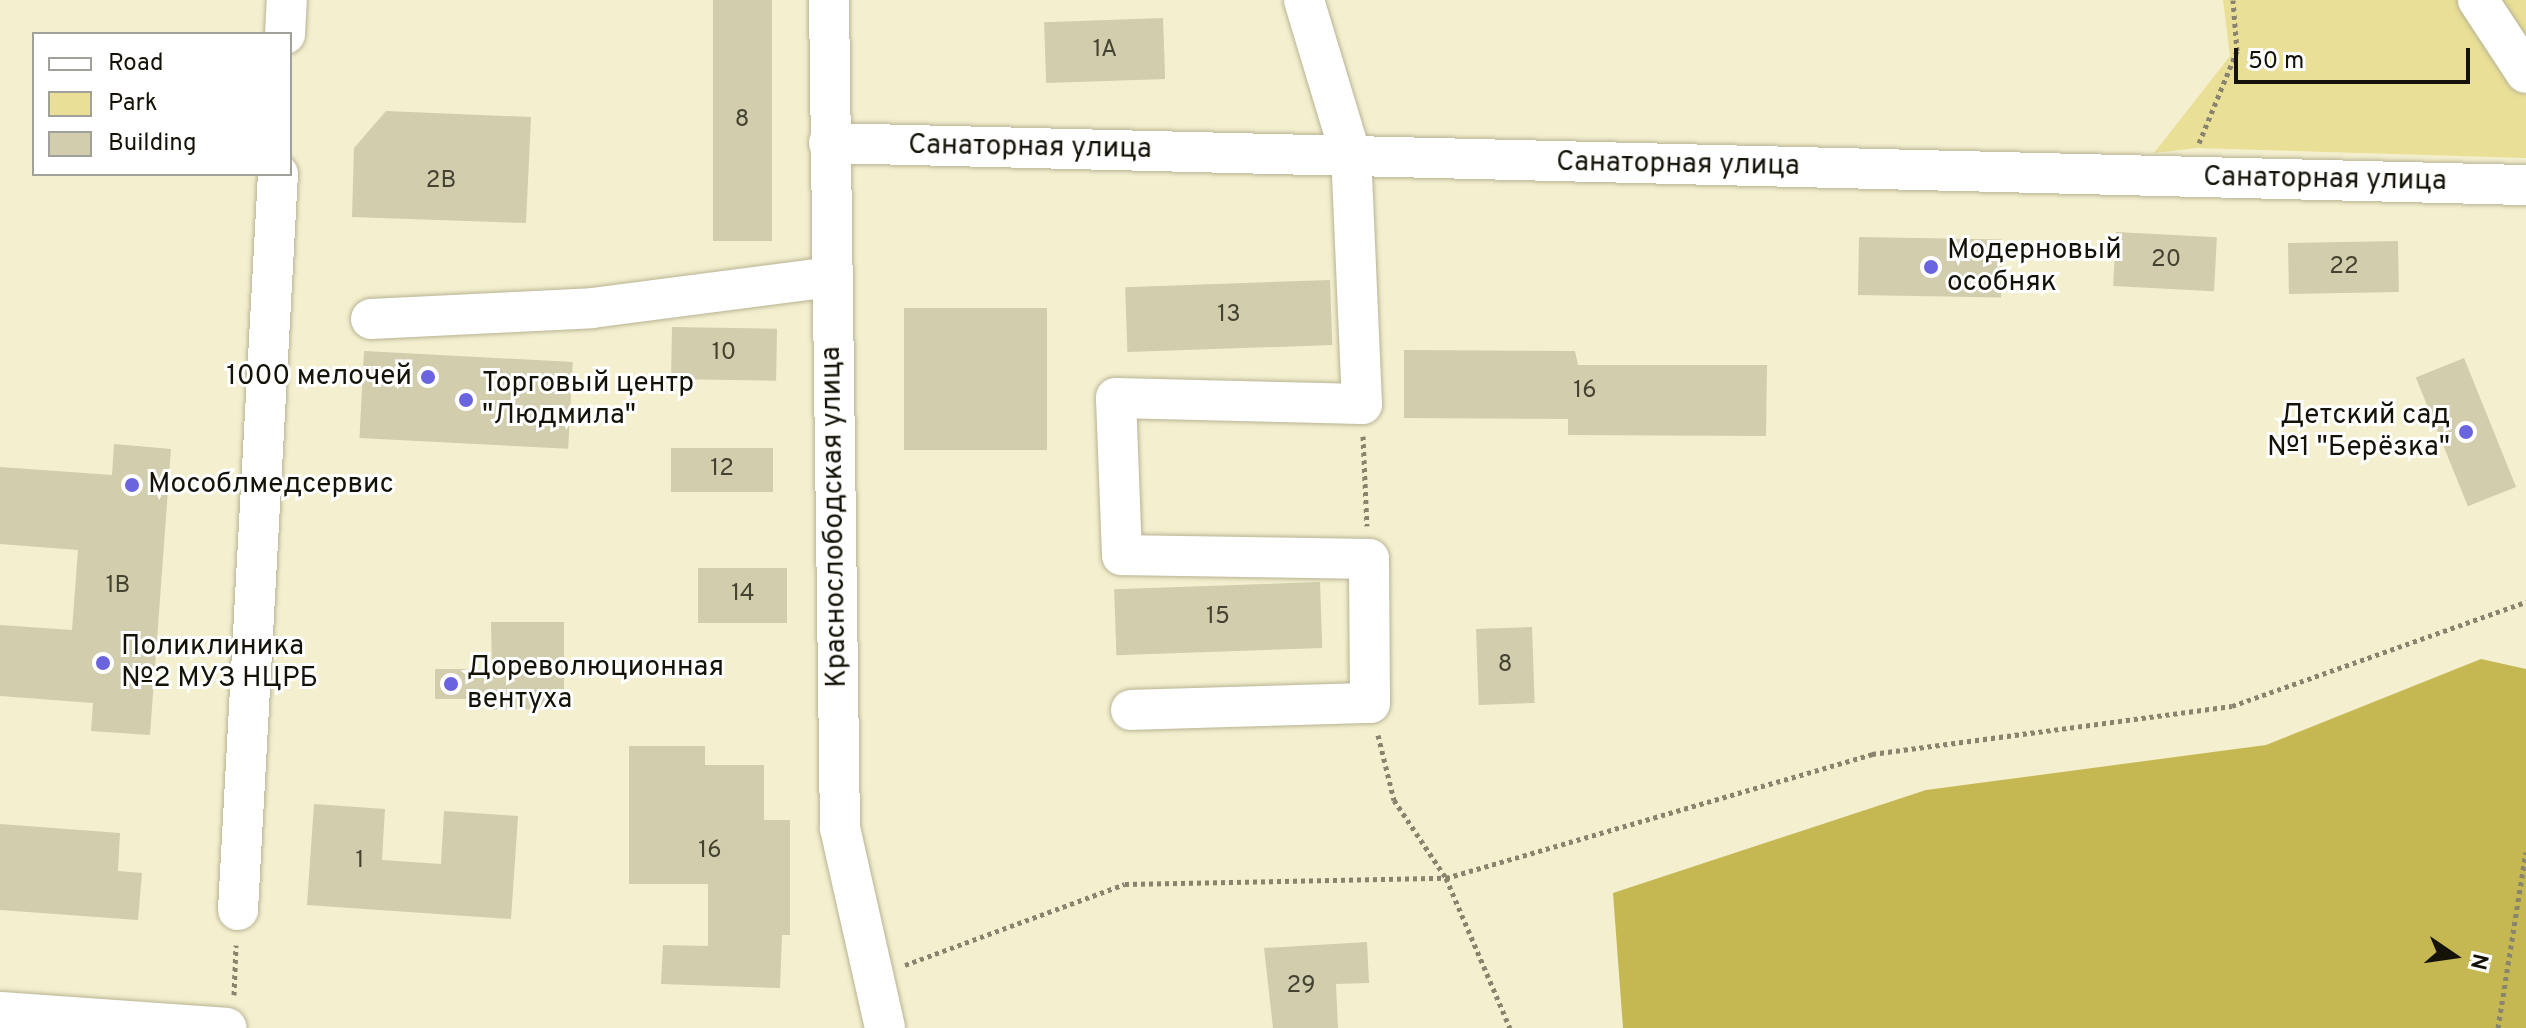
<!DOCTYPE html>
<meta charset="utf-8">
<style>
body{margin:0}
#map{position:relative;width:2526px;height:1028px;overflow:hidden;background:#f4f0cf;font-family:Overpass,sans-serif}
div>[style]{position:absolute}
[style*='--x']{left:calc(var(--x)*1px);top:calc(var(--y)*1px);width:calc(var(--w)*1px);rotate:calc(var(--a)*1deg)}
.green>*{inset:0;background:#e9df96}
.forest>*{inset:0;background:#c5b752}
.building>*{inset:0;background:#d1cdad;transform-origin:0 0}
.path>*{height:5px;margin-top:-2.5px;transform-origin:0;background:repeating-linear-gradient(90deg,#88846e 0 4px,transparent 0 8px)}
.roads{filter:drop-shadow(0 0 2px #b7b394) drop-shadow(0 0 2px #b7b394)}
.minor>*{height:40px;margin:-20px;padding:0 20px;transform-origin:20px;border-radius:20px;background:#fff}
.dots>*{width:22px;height:22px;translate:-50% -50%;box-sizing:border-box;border:4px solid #fff;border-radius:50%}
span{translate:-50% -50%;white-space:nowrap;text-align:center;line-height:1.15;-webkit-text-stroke:6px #fff;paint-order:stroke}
.number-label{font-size:24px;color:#444231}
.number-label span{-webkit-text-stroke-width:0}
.street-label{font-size:28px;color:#151308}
.poi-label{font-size:28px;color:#151308}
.left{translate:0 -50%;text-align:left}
.right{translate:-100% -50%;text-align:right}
.legend{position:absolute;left:32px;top:32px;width:260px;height:144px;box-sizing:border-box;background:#fff;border:2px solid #a1a19c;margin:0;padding:10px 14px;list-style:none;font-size:24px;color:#151308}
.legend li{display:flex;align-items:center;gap:16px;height:40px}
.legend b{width:40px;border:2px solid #a1a19c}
.north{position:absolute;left:2414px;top:916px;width:80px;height:80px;-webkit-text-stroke:6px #fff;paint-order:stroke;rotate:103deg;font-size:22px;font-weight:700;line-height:32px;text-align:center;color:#151308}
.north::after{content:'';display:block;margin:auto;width:28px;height:36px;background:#151308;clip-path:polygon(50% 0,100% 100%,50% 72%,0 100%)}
.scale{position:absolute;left:2234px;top:48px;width:236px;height:36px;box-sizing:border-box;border:4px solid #151308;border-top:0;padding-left:10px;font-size:24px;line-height:28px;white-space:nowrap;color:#151308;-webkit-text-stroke:6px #fff;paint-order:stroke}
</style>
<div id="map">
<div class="green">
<div style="clip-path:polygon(2223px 0,2526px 0,2526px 158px,2197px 148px,2154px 153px,2230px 56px)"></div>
</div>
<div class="forest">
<div style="clip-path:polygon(2481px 659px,2526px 669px,2526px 1028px,1623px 1028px,1613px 893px,1926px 790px,2266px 745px)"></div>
</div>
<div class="building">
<div style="left:713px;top:0;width:59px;height:241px"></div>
<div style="left:1163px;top:18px;width:61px;height:119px;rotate:88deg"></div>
<div style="clip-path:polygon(386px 111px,531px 117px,526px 223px,352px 217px,354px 148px)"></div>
<div style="left:2116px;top:232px;width:101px;height:54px;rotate:3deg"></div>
<div style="left:1859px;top:237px;width:143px;height:58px;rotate:1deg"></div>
<div style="left:2398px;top:241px;width:51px;height:110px;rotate:89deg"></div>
<div style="left:1330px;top:280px;width:65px;height:205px;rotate:88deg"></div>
<div style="left:1047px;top:308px;width:142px;height:143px;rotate:90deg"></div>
<div style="left:672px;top:327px;width:105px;height:52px;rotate:1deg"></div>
<div style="clip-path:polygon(1404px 350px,1575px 351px,1578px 365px,1767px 365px,1766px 436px,1568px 435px,1568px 419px,1404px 418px)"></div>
<div style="left:364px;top:351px;width:209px;height:87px;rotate:3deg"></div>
<div style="left:2464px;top:358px;width:139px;height:52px;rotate:68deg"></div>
<div style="clip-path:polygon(114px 444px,171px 449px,150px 735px,91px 731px,93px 703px,0 696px,0 625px,72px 630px,78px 550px,0 544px,0 467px,112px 475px)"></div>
<div style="left:671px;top:448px;width:102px;height:44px"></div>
<div style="left:698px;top:568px;width:89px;height:55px"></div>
<div style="left:1320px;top:582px;width:66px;height:206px;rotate:88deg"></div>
<div style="clip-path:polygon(491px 622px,564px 622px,564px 709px,492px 710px,492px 699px,435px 699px,435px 669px,492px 669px)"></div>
<div style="left:1532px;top:627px;width:76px;height:56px;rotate:88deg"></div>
<div style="clip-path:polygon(629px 746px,705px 746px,705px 765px,764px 765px,764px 820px,790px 820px,790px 935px,782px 935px,780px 988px,661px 984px,663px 945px,708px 946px,708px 884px,629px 884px)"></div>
<div style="clip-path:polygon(314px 804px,385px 809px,382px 860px,441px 864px,444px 811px,518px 816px,511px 919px,307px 905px)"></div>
<div style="clip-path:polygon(0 824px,120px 833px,118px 871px,142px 873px,138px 920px,0 910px)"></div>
<div style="clip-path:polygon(1367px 942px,1369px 983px,1336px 984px,1338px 1028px,1273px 1028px,1264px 948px)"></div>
</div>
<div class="path">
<div style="--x:2199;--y:143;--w:100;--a:-67.6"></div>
<div style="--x:2237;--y:51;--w:51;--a:-94.5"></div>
<div style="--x:1363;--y:436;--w:90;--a:87.5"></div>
<div style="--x:1378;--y:735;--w:67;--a:76.2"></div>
<div style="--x:1394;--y:800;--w:94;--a:56.3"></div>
<div style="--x:1446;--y:878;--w:444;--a:-16.2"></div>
<div style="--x:1872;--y:754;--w:363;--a:-7.6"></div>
<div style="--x:2232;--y:706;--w:312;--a:-19.5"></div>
<div style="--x:905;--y:965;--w:234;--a:-20.2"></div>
<div style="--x:1125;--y:884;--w:321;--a:-1.1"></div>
<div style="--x:1446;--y:878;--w:163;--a:66.9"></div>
<div style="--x:234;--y:995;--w:50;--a:-87.7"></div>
<div style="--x:2498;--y:1028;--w:178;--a:-81"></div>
</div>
<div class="roads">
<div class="minor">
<div style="--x:829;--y:0;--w:828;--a:89.24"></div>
<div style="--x:840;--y:828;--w:205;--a:77.3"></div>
<div style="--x:2478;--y:0;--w:87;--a:56.7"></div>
<div style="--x:285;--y:34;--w:34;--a:-87"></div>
<div style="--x:829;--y:143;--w:1698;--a:1.42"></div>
<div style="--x:371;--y:319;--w:221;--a:-2.8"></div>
<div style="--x:592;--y:308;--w:241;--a:-7.4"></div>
<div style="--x:1131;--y:710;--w:239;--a:-1.7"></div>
<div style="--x:1370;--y:703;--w:144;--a:-90.4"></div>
<div style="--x:1369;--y:559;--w:247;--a:-179.1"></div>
<div style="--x:1122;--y:555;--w:157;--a:-92.2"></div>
<div style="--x:1116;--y:398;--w:246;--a:1.4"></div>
<div style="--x:1362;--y:404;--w:248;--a:-92.5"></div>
<div style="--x:1351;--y:156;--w:163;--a:-106.8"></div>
<div style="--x:238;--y:910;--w:737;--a:-86.89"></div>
<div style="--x:0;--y:1012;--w:227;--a:4"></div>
</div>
</div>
<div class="dots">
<div style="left:1931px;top:267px;background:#6a64de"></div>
<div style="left:428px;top:377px;background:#6a64de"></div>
<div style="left:466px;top:400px;background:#6a64de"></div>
<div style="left:2466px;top:432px;background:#6a64de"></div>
<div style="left:132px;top:485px;background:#6a64de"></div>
<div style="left:103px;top:663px;background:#6a64de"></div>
<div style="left:451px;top:684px;background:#6a64de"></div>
</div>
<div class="number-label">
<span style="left:1105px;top:51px">1А</span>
<span style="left:742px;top:121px">8</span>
<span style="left:441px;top:182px">2В</span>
<span style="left:2166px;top:261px">20</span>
<span style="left:2344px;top:268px">22</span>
<span style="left:1229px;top:316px">13</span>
<span style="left:724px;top:354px">10</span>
<span style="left:1585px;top:392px">16</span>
<span style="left:722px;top:470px">12</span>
<span style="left:118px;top:587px">1В</span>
<span style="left:743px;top:595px">14</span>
<span style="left:1218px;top:618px">15</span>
<span style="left:1505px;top:666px">8</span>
<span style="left:710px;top:852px">16</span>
<span style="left:360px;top:862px">1</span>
<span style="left:1301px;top:987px">29</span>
</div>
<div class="street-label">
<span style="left:1030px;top:148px;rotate:1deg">Санаторная улица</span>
<span style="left:1678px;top:165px;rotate:1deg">Санаторная улица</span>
<span style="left:2325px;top:180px;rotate:1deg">Санаторная улица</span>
<span style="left:835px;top:517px;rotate:-91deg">Краснослободская улица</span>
</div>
<div class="poi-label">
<span class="left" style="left:1947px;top:267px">Модерновый<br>особняк</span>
<span class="right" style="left:412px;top:377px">1000 мелочей</span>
<span class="left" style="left:482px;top:400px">Торговый центр<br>"Людмила"</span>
<span class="right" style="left:2450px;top:432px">Детский сад<br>№1 "Берёзка"</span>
<span class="left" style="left:148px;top:485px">Мособлмедсервис</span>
<span class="left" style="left:121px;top:663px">Поликлиника<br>№2 МУЗ НЦРБ</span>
<span class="left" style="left:467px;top:684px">Дореволюционная<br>вентуха</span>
</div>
<ul class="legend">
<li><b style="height:10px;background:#fff"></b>Road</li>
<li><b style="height:22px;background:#e9df96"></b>Park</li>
<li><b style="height:22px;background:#d1cdad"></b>Building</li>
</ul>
<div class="north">N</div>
<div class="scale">50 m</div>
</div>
